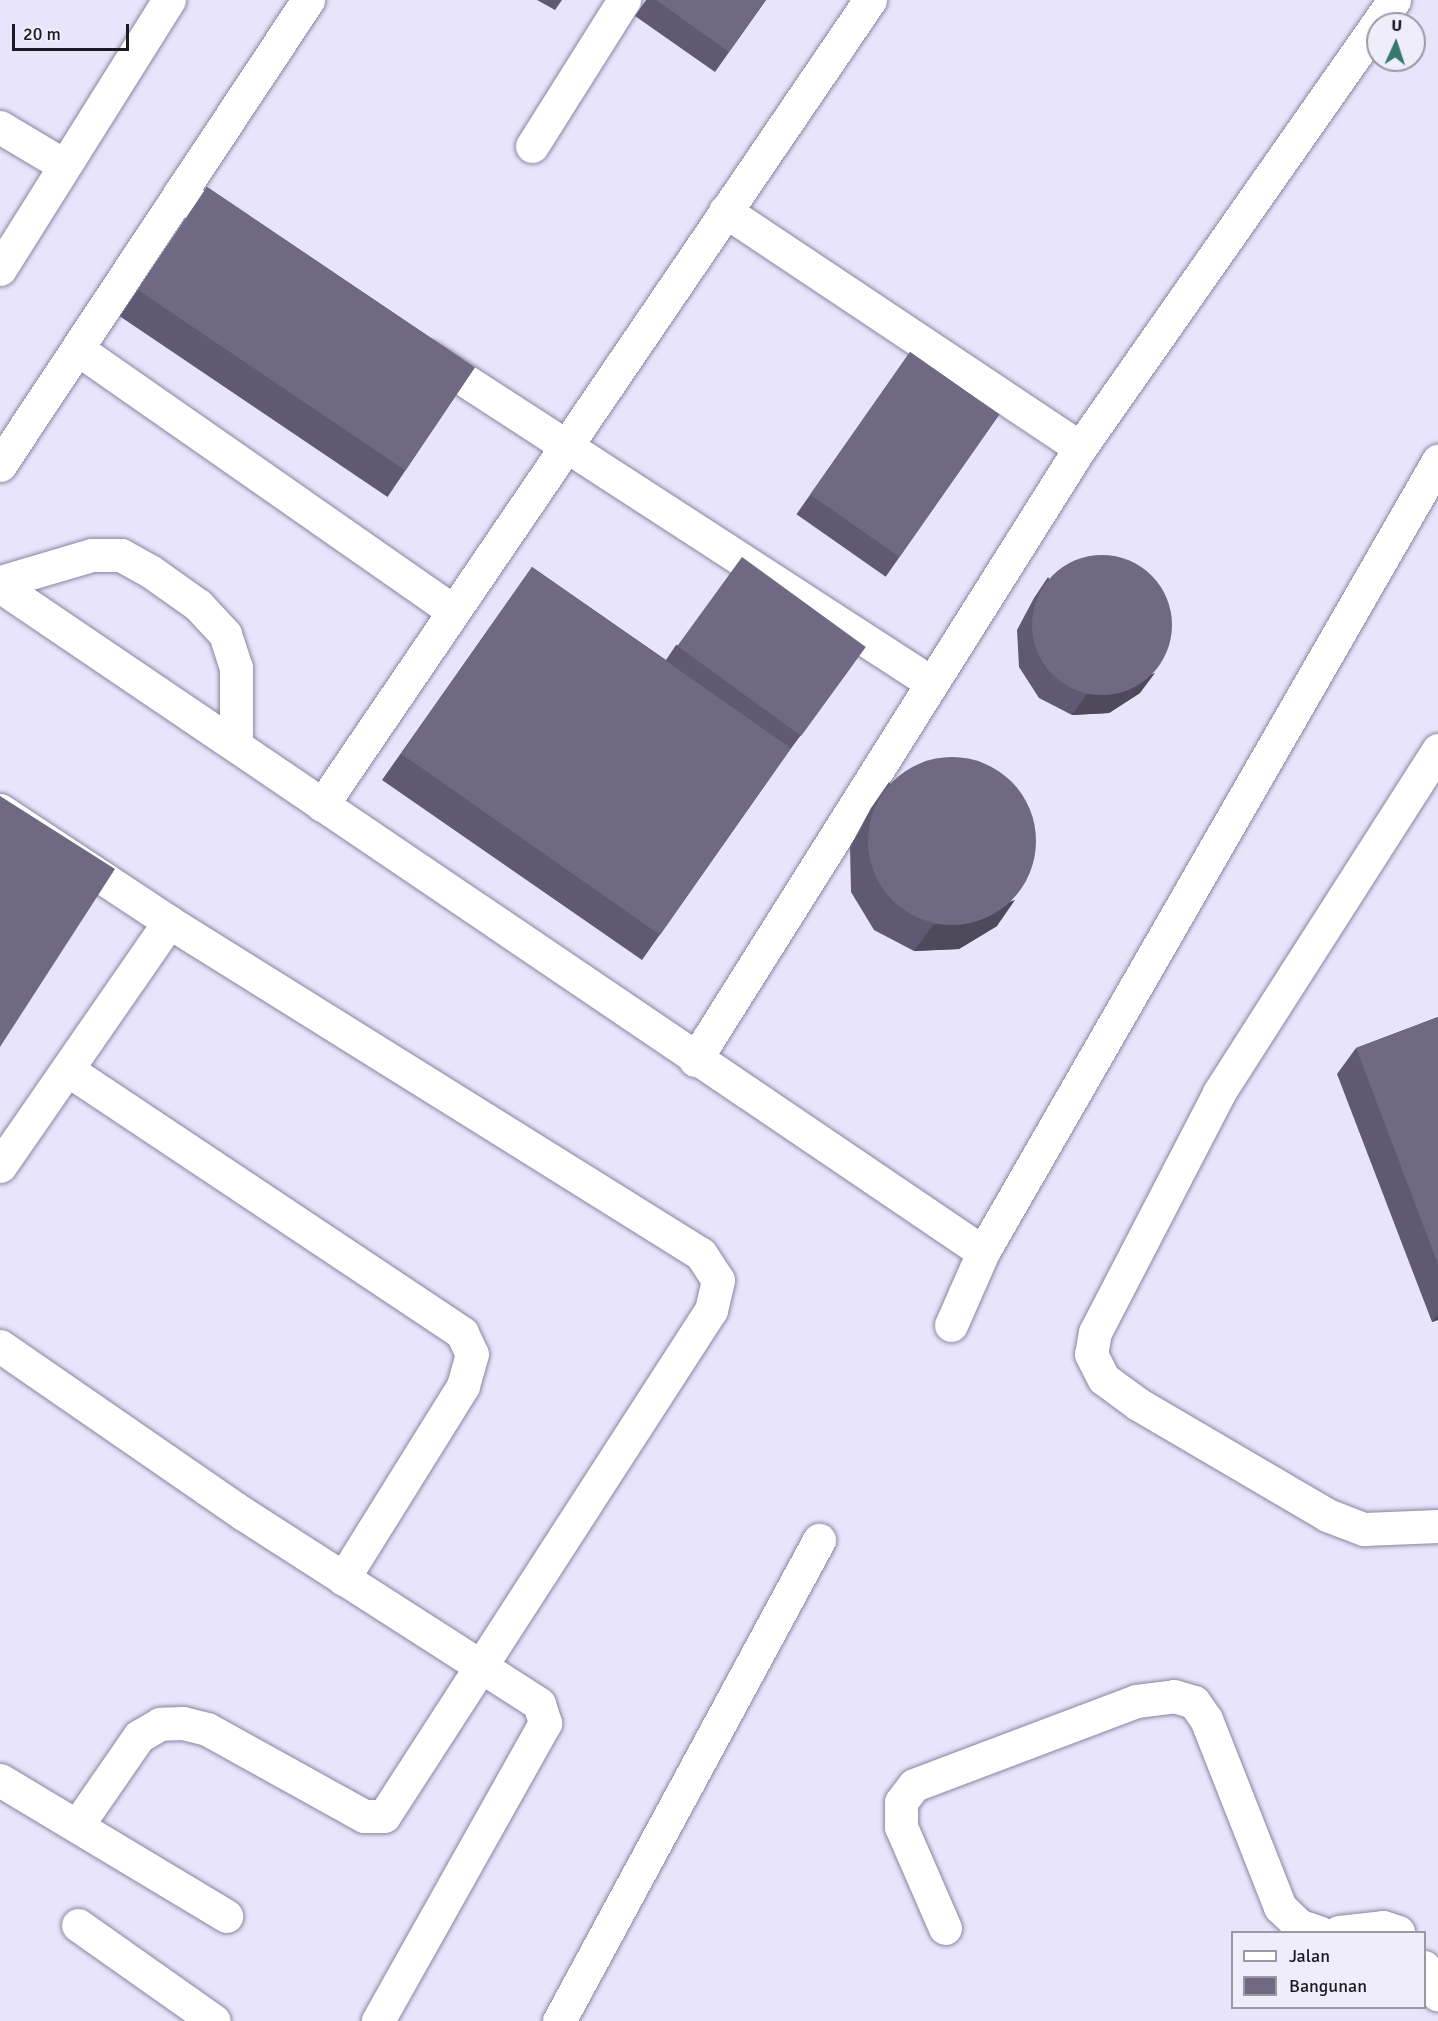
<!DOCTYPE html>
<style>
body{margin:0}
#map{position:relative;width:1438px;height:2021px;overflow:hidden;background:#f0edfa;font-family:Signika,sans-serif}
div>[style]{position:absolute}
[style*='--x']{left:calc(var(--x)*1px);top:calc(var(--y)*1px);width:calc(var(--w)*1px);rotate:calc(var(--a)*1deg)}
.built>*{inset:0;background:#e8e4fb}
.roads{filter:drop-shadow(0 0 2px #8a84a1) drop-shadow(0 0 2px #8a84a1)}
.minor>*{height:33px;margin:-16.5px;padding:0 16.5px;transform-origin:16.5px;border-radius:16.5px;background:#fff}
.wall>*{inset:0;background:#5f5a72;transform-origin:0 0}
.shaded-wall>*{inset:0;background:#4e4a5c}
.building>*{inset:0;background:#6f6984;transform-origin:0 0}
.round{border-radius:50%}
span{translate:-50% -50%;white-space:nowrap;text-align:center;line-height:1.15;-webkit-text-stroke:4.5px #f0edfa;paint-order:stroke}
.legend{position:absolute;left:1231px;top:1931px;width:195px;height:78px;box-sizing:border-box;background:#f0edfa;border:2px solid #9b98a4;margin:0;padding:8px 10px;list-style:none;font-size:18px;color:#1b1924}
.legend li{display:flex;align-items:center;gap:12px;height:30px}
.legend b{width:30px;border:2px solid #9b98a4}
.north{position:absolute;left:1366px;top:12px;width:60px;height:60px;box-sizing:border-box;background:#f0edfa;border:2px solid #9b98a4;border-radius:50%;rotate:3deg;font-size:16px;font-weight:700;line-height:24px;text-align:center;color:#1b1924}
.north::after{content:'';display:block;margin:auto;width:21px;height:27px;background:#36796c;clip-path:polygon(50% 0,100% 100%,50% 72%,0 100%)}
.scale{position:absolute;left:12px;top:24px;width:117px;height:27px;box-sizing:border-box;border:3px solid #1b1924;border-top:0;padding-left:8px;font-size:18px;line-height:21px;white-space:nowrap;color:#1b1924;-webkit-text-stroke:4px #f0edfa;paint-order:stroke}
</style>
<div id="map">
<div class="built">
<div style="clip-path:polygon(evenodd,0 0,1438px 0,1438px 2021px,0 2021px,0 0,1378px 24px,1414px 24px,1414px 60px,1378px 60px,1378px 24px,0 0,1232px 1932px,1424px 1932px,1424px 2008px,1232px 2008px,1232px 1932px)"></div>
</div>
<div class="roads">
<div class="minor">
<div style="--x:0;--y:127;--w:72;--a:30.8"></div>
<div style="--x:532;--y:146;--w:173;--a:-57.8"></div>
<div style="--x:179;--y:194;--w:64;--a:32.9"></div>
<div style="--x:725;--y:211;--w:427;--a:33.7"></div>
<div style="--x:0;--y:269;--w:318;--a:-57.9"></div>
<div style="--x:79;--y:350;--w:456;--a:34.9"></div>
<div style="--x:429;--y:357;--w:599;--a:32.95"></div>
<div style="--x:0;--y:465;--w:558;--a:-56.48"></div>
<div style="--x:0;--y:582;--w:96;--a:-16.4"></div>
<div style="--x:92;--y:555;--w:29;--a:0"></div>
<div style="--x:121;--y:555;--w:33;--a:29"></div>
<div style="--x:150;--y:571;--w:59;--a:35.3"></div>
<div style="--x:198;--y:605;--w:40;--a:47"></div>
<div style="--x:225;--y:634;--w:35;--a:72"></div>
<div style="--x:236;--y:667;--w:76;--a:90"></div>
<div style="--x:0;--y:586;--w:1187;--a:34.12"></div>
<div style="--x:1438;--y:750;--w:407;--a:122.6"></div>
<div style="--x:1219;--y:1093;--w:269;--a:117.4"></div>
<div style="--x:1095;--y:1332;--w:22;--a:100"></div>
<div style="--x:1091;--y:1354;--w:28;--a:63"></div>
<div style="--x:1104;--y:1379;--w:42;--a:36.3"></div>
<div style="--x:1138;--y:1404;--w:219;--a:30.4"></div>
<div style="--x:1327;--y:1515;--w:40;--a:21"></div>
<div style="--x:1364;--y:1529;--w:74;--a:-2.3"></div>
<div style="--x:322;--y:805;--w:974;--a:-55.76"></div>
<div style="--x:0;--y:810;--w:203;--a:33.5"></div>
<div style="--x:169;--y:922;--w:627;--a:31.97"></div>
<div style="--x:701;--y:1254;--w:31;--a:57"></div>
<div style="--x:718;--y:1280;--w:31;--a:103"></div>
<div style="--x:711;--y:1310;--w:602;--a:122.87"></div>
<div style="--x:384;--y:1816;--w:20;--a:180"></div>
<div style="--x:364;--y:1816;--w:179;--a:-151"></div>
<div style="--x:207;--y:1729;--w:25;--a:-166"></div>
<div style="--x:183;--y:1723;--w:23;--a:178"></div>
<div style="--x:160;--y:1724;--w:24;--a:150"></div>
<div style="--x:139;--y:1736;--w:109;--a:124.6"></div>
<div style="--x:695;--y:1060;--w:723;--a:-57.83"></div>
<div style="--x:1080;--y:448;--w:547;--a:-54.97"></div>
<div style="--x:68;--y:1070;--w:474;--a:33.7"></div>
<div style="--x:462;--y:1333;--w:23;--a:65"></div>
<div style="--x:472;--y:1354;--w:33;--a:106"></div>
<div style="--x:463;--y:1386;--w:227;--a:121.9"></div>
<div style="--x:0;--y:1166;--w:297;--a:-55.3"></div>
<div style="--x:951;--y:1325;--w:80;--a:-66.3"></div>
<div style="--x:983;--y:1252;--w:913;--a:-60.09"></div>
<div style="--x:0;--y:1346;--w:294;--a:34.6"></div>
<div style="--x:242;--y:1513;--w:353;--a:32.7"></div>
<div style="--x:539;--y:1704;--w:20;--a:72"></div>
<div style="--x:545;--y:1723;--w:342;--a:119.3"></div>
<div style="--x:0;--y:1780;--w:264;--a:31"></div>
<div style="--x:78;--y:1925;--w:166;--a:35.2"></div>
<div style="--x:945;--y:1928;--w:110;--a:-113.5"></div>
<div style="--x:901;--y:1827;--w:25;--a:-90"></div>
<div style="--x:901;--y:1802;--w:21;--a:-53"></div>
<div style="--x:914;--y:1785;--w:237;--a:-20.7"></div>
<div style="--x:1136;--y:1701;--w:38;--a:-7"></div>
<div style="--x:1174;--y:1696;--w:21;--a:17"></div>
<div style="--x:1194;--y:1702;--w:21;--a:55"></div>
<div style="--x:1206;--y:1719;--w:202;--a:68.5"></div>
<div style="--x:1280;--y:1907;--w:28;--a:44"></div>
<div style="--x:1300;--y:1926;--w:20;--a:18"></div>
<div style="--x:1339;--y:1932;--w:44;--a:-6.5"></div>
<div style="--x:1383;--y:1927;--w:16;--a:18"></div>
<div style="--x:1424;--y:1967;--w:31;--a:63"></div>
<div style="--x:559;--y:2021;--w:547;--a:-61.61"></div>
</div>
</div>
<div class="wall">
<div style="clip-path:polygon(537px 0,562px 0,555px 10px)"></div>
<div style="clip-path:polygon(646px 0,766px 0,715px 72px,635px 16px)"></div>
<div style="left:207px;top:187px;width:323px;height:156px;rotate:34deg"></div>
<div style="left:910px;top:352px;width:109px;height:198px;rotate:35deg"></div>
<div style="clip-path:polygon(532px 567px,666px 660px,676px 645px,851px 667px,792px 747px,642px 960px,382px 780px)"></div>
<div style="clip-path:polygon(1048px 577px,1140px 693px,1109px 713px,1072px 715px,1039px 698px,1019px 667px,1017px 630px,1034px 598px)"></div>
<div style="clip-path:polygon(889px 782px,997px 926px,959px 949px,914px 951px,874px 930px,851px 892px,850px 847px,871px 808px)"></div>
<div style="clip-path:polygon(1438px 1017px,1438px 1320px,1432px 1322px,1337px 1074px,1356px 1048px)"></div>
</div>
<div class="shaded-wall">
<div style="clip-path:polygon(866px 647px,851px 667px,785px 756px,799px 736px)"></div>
<div style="clip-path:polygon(1155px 673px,1140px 693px,1109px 713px,1072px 715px,1086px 695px)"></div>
<div style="clip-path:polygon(1015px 900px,997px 926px,959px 949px,914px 951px,933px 925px)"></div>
<div style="clip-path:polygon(1438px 1314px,1438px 1320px,1432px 1322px)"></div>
</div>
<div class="building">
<div style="clip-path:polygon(656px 0,766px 0,729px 52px)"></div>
<div style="left:207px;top:187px;width:323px;height:124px;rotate:34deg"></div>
<div style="left:910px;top:352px;width:109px;height:174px;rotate:35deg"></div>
<div class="round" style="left:1032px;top:555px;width:140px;height:140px"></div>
<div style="left:742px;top:557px;width:153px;height:110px;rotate:36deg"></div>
<div style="left:532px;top:567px;width:316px;height:228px;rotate:35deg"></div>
<div class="round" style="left:868px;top:757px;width:168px;height:168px"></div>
<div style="clip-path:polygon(0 796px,115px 869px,0 1047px)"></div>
<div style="clip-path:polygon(1438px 1017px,1438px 1264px,1356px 1048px)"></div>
</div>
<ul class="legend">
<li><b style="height:8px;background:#fff"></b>Jalan</li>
<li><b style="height:16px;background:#6f6984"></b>Bangunan</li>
</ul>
<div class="north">U</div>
<div class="scale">20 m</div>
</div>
